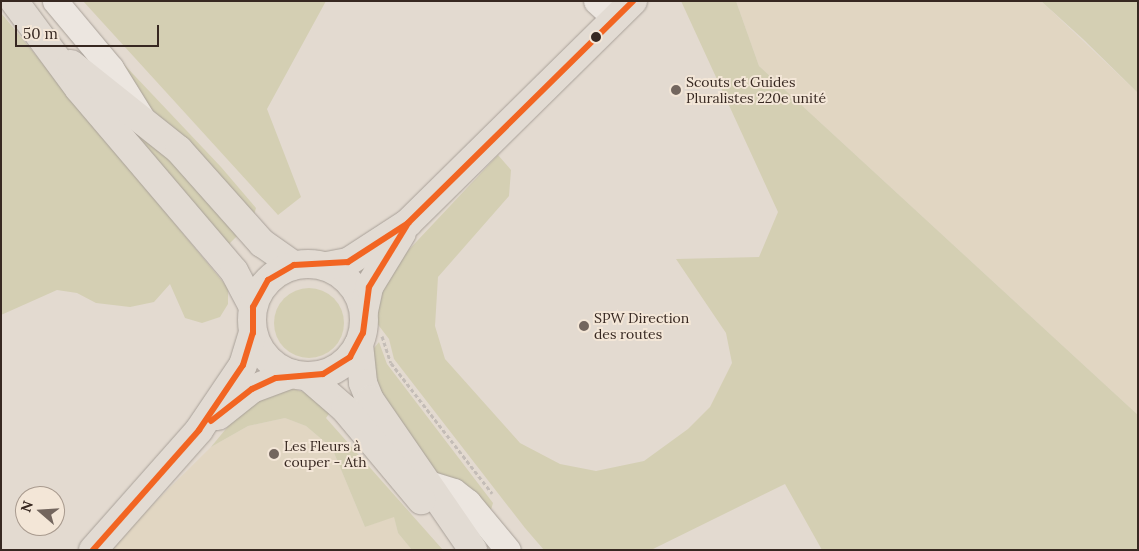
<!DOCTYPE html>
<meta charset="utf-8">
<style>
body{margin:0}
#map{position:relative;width:1139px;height:551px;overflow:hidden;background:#e3dad0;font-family:Lora,serif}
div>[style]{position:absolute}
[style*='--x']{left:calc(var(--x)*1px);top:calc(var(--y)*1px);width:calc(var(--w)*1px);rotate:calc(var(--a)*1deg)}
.farmland>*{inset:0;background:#e1d6c2}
.green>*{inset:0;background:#d4cfb3}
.round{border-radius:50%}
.path>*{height:3px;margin-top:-1.5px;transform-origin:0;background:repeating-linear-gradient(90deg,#c4bdb7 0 4px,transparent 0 6.5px)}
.roads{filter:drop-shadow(0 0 1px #a8a098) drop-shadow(0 0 1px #a8a098)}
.minor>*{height:25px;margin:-12.5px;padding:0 12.5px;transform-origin:12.5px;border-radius:12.5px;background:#ece6e0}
.major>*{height:28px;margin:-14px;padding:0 14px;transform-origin:14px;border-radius:14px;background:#e2dbd3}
.major>.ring{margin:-14px;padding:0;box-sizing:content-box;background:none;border:28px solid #e2dbd3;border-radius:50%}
.bus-1>*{height:6px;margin:-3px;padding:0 3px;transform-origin:3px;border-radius:3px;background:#f26522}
.dots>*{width:14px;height:14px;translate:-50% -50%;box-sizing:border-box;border:2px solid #f3e6d7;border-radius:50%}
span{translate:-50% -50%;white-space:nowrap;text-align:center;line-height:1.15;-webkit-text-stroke:4px #f3e6d7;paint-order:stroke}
.poi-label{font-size:14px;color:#372821}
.left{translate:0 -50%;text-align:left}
.frame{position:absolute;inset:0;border:2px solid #372821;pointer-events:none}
.north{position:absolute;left:15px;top:486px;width:50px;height:50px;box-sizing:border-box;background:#f3e6d7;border:1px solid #a89a8e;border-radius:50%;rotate:289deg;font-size:14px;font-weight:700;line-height:20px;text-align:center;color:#372821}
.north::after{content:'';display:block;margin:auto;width:18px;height:22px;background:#73665e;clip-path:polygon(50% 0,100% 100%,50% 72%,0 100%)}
.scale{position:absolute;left:15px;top:25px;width:144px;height:22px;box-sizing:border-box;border:2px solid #372821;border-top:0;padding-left:6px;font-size:15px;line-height:18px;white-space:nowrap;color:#372821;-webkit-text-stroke:4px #f3e6d7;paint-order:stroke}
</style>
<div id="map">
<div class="farmland">
<div style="clip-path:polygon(736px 1px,1041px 1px,1138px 93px,1138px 415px,759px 66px)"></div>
<div style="clip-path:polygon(285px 418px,306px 426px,332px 448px,365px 527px,394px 516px,398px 533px,412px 550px,107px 550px,211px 447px,248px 426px)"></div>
</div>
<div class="green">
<div style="clip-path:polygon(83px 1px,326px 1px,267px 109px,301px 197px,278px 215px)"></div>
<div style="clip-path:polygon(681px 1px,736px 1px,759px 66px,1138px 415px,1138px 550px,822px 550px,785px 484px,651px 550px,544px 550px,525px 528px,394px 359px,389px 339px,376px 322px,386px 274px,498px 155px,511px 170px,509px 196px,438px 277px,435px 326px,445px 359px,520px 443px,560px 464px,596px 471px,644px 461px,688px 429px,710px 407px,732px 363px,726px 333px,676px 259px,759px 257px,778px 212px)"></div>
<div style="clip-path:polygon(1041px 1px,1138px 1px,1138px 93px,1083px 39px)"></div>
<div style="clip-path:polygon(1px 13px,228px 288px,228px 304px,220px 317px,202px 323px,185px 318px,170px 284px,154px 302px,130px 307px,96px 303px,77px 293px,57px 290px,1px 315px)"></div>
<div style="clip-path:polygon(116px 56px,221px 167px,256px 208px,254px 215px,151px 118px)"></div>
<div style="clip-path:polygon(119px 114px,156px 139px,239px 234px,230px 243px,229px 254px)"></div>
<div class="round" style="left:274px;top:288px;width:70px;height:70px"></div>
<div style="clip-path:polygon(379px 342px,387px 364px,493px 503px,491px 510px,483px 511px,433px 473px,372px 392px,370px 353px)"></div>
<div style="clip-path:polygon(284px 386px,317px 396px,333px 408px,326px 418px,443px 550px,412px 550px,398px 533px,394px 517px,365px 527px,332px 448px,306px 426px,285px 418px,248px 426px,211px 447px,248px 402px)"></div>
</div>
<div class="path">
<div style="--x:382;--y:336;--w:28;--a:72"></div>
<div style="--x:391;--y:363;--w:165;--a:52.2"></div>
</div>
<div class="roads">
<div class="minor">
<div style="--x:55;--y:1;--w:87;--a:50.1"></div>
<div style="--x:111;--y:68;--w:59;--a:58.2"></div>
<div style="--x:596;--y:1;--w:25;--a:42"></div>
<div style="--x:428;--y:483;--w:27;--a:17"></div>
<div style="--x:454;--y:491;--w:18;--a:38"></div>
<div style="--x:468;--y:502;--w:62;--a:50.2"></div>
</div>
<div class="major">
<div style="--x:14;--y:1;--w:109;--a:53.5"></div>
<div style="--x:79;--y:89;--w:239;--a:49.6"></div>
<div style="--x:234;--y:271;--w:41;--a:62.2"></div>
<div style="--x:71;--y:64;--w:138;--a:38.5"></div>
<div style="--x:179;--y:150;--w:125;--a:48.3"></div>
<div style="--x:262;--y:243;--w:39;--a:35"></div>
<div class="ring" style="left:252px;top:264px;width:84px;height:84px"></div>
<div style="--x:327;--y:266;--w:21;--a:-11"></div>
<div style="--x:348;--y:262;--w:72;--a:-33"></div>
<div style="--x:408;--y:223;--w:316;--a:-44.6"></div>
<div style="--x:364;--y:311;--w:25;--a:-78"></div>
<div style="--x:369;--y:287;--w:63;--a:-58.6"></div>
<div style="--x:359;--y:344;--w:39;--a:84"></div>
<div style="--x:363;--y:383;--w:18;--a:68"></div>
<div style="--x:370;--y:400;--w:182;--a:55.5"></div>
<div style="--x:307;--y:376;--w:50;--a:41"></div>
<div style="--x:345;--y:409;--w:119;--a:50.1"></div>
<div style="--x:218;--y:416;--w:43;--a:-38.5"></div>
<div style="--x:252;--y:389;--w:43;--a:-20.6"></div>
<div style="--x:93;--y:550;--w:160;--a:-48.5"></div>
<div style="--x:199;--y:430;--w:78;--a:-55.9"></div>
<div style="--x:243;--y:365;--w:34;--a:-73"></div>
</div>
</div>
<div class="bus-1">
<div style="--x:211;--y:421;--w:52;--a:-38"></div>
<div style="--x:252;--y:389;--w:26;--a:-25"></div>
<div style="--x:276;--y:378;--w:47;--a:-4.9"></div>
<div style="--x:323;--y:374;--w:32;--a:-32"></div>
<div style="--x:350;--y:357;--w:27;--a:-62"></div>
<div style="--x:363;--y:333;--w:46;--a:-82.6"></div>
<div style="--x:369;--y:287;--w:73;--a:-58.5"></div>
<div style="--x:93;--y:550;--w:160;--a:-48.5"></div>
<div style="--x:199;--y:430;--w:78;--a:-55.9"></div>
<div style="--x:243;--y:365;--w:34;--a:-73"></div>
<div style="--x:253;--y:333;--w:26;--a:-90"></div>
<div style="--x:253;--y:307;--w:31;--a:-61"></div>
<div style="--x:268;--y:280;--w:30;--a:-30"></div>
<div style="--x:294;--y:265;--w:54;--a:-3.2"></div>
<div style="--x:348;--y:262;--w:72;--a:-33"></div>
<div style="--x:408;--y:223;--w:316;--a:-44.6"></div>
</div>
<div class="dots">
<div style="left:596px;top:37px;background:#372821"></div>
<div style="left:676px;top:90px;background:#73665e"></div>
<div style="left:584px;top:326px;background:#73665e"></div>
<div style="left:274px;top:454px;background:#73665e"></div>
</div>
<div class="poi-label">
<span class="left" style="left:686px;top:90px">Scouts et Guides<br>Pluralistes 220e unité</span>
<span class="left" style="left:594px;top:326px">SPW Direction<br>des routes</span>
<span class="left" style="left:284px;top:454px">Les Fleurs à<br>couper - Ath</span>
</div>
<div class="frame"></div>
<div class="north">N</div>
<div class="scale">50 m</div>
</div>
